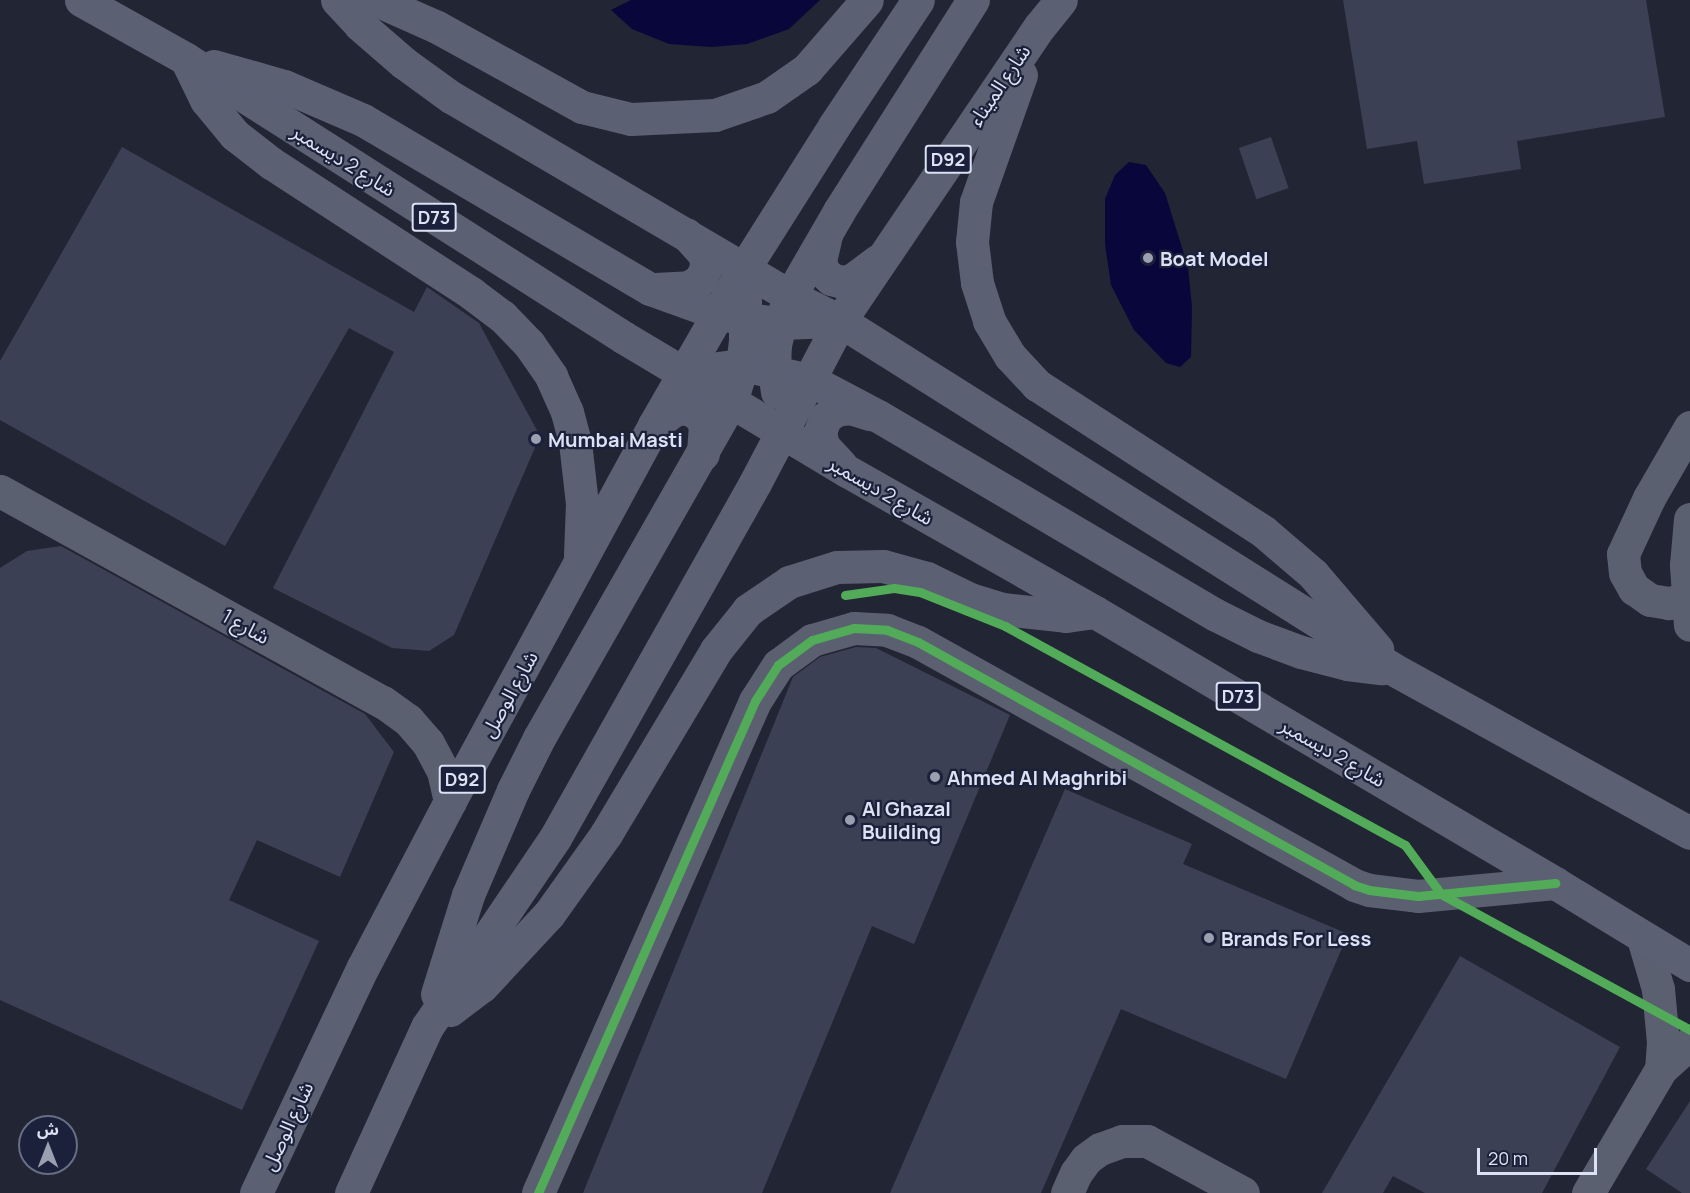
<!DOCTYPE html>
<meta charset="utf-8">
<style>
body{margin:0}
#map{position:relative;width:1690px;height:1193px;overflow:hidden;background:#222533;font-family:Manrope,"Noto Sans Arabic",sans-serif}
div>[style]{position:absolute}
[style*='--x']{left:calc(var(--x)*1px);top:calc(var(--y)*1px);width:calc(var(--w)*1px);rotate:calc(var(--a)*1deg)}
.water>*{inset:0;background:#09063b}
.building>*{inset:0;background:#3c4054;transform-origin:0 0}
.minor>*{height:33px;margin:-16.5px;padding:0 16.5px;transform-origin:16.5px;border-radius:16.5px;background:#5b6071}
.major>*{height:33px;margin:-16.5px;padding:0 16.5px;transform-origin:16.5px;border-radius:16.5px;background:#5b6073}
.cycleway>*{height:9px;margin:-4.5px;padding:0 4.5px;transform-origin:4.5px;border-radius:4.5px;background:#51ab58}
.dots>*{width:16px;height:16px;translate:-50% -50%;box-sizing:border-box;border:3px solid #1b213a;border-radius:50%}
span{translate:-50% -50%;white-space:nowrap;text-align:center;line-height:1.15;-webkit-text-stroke:4.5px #1b213a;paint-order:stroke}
.shield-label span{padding:2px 4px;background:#1b213a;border:2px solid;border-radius:4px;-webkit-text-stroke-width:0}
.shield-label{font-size:18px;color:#dce2f3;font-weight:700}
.street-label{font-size:20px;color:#dce2f3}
.poi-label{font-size:20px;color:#dce2f3;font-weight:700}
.left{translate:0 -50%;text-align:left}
.north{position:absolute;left:18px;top:1115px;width:60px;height:60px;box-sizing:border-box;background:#1b213a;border:2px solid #686e84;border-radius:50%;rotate:0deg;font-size:16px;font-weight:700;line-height:24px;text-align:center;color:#dce2f3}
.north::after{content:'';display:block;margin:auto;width:21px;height:27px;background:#9ba0b0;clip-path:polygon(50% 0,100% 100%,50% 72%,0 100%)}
.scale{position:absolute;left:1477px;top:1148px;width:120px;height:27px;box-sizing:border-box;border:3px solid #dce2f3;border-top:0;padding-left:8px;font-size:18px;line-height:21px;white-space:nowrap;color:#dce2f3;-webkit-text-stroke:4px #1b213a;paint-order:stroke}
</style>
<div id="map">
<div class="water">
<div style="clip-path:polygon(631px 0,820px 0,789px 29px,747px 44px,711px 47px,669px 44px,632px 29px,611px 10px)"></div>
<div style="clip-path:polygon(1129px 162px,1146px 165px,1165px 193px,1188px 267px,1192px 307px,1191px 357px,1180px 367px,1166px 363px,1134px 330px,1111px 285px,1105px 244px,1105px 199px,1115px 175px)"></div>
</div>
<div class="building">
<div style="clip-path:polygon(1343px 0,1646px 0,1665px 117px,1517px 141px,1521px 169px,1424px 184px,1417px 141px,1367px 149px)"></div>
<div style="left:1271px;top:137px;width:54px;height:34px;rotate:71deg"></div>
<div style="clip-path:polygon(122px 147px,414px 312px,427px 287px,479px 323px,540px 436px,454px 635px,429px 651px,392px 648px,273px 588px,394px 352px,349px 328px,225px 546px,0 420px,0 361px)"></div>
<div style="clip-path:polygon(61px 546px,365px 714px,394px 752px,340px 877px,257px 840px,229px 900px,319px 941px,242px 1110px,0 1000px,0 568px,27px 551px)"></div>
<div style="clip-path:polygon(856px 647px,876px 648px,1010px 715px,914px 944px,872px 926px,762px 1193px,583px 1193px,793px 677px,820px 657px)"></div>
<div style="clip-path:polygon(1065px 789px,1192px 844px,1183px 864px,1348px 934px,1286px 1079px,1121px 1009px,1041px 1193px,890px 1193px)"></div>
<div style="clip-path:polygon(1460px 956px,1620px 1047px,1542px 1193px,1425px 1193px,1393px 1176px,1383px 1193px,1322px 1193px)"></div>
<div style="clip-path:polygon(1690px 1101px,1690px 1193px,1682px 1193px,1646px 1169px)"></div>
</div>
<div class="minor">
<div style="--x:0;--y:491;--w:437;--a:28.9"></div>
<div style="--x:383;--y:702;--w:31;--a:36"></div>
<div style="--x:408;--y:720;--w:30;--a:49"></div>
<div style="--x:428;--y:743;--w:32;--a:62"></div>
<div style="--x:443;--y:771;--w:31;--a:77"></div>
<div style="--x:1690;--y:519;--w:46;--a:95"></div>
<div style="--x:1686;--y:565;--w:60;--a:86.2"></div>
<div style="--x:1687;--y:598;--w:19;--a:164"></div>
<div style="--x:1669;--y:603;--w:19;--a:-171"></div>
<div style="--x:1650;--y:600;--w:19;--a:-145"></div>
<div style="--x:1634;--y:589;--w:18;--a:-119"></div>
<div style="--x:1625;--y:573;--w:19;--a:-96"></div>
<div style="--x:1623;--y:554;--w:62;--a:-65.1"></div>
<div style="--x:1649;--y:498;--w:82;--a:-60"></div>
<div style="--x:1643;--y:938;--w:53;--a:73.6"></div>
<div style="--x:1658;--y:989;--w:53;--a:84.6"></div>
<div style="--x:1663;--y:1042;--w:27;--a:94"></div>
<div style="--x:538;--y:1193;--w:538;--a:-66.2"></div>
<div style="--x:755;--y:701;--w:43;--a:-57.4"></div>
<div style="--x:778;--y:665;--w:42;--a:-36.3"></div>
<div style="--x:812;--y:640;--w:44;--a:-15.9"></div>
<div style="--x:854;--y:628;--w:33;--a:3"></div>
<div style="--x:887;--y:630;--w:33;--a:21"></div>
<div style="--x:918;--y:642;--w:499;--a:29.1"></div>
<div style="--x:1354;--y:885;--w:16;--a:18"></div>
<div style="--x:1369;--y:890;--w:49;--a:7"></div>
<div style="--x:1418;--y:896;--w:138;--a:-5.4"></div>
<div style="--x:1067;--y:1193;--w:22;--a:-66"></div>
<div style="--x:1076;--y:1173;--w:17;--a:-54"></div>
<div style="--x:1086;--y:1159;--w:17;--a:-36"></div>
<div style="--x:1100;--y:1149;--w:23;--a:-20"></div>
<div style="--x:1122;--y:1141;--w:25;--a:0"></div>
<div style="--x:1147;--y:1141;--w:109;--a:28.4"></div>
<div style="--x:1588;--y:1193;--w:144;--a:-59.5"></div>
<div style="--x:1661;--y:1069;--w:39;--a:-42"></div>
</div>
<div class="major">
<div style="--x:81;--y:0;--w:120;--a:29.3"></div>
<div style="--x:186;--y:59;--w:518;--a:32.46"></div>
<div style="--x:623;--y:337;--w:261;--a:30.9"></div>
<div style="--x:847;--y:471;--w:285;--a:29.6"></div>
<div style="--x:1095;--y:612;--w:534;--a:30.5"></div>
<div style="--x:1555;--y:883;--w:158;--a:31.3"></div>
<div style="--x:337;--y:0;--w:34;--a:47"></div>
<div style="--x:360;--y:25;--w:58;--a:40.8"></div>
<div style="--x:404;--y:63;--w:58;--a:35.9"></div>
<div style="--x:451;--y:97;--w:393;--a:30.4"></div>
<div style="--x:790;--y:296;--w:56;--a:26.6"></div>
<div style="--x:840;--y:321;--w:653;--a:32.18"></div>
<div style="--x:1393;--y:669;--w:339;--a:28.9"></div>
<div style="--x:376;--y:0;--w:67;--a:23.9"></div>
<div style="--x:437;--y:27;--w:166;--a:28.9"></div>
<div style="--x:582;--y:107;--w:50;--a:13.8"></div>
<div style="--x:631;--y:119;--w:84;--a:-2.7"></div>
<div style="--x:715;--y:115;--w:55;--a:-19.1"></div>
<div style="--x:767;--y:97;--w:49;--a:-35"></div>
<div style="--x:807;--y:69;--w:91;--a:-49"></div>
<div style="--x:186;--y:59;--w:46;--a:64"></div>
<div style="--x:206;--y:100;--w:45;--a:50.4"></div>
<div style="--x:235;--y:135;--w:46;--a:37.9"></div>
<div style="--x:271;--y:163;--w:239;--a:33"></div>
<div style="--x:471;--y:293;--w:39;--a:37"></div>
<div style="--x:502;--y:316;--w:39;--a:46"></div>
<div style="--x:529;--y:344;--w:39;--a:55"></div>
<div style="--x:551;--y:376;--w:39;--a:66"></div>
<div style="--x:567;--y:412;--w:31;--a:75"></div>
<div style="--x:575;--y:442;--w:61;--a:83.5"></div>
<div style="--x:582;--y:503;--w:53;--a:92.2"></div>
<div style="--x:214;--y:66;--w:73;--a:15.9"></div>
<div style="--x:284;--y:86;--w:86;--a:23.3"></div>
<div style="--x:363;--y:120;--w:333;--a:30.5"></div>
<div style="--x:650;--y:289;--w:71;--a:19.7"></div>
<div style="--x:717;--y:313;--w:30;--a:12"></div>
<div style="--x:746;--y:319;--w:34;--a:7"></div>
<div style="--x:780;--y:323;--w:56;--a:-2"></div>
<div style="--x:1021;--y:75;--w:135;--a:109.5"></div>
<div style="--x:976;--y:202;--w:40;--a:95.7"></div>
<div style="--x:972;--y:242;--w:41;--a:83"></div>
<div style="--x:977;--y:283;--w:40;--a:72"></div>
<div style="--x:989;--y:321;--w:41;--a:59"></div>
<div style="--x:1010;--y:356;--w:40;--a:47"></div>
<div style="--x:1037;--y:385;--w:270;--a:32.9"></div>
<div style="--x:1264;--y:532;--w:65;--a:40.6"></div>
<div style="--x:1313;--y:574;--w:99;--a:49.5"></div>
<div style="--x:826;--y:235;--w:27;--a:103"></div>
<div style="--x:820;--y:261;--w:10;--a:73"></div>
<div style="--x:823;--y:271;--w:11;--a:45"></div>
<div style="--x:831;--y:279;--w:11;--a:15"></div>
<div style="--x:842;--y:282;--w:10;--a:-11"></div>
<div style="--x:852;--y:280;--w:31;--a:-37"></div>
<div style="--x:655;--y:289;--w:34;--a:-3"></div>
<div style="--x:689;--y:287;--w:13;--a:-32"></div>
<div style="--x:700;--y:280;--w:13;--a:-63"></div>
<div style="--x:706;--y:268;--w:13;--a:-94"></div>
<div style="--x:705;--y:255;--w:28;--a:-132"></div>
<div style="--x:719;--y:368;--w:23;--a:-7"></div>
<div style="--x:742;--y:365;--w:70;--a:12.4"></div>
<div style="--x:810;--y:380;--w:77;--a:27.9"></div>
<div style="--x:878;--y:416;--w:392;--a:30.5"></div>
<div style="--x:1216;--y:615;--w:47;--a:26.6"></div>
<div style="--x:1258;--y:636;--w:46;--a:20.4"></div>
<div style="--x:1301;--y:652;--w:48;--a:14.6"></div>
<div style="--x:1347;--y:664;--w:35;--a:7"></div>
<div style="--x:777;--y:392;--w:22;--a:-98"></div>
<div style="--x:774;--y:370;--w:25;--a:-88"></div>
<div style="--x:775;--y:345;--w:23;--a:-77"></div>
<div style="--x:780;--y:323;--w:29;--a:-70"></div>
<div style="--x:790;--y:296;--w:98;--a:-60"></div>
<div style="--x:839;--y:211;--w:250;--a:-57.6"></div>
<div style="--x:654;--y:425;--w:25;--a:-37"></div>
<div style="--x:674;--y:410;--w:13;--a:-9"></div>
<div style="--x:687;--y:408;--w:13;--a:29"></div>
<div style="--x:698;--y:414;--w:12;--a:55"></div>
<div style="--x:705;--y:424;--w:30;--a:94"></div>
<div style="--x:841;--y:465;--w:26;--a:-133"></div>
<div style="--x:823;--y:446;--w:14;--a:-102"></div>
<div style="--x:820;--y:432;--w:15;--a:-70"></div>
<div style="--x:825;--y:418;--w:14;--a:-36"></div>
<div style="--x:836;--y:410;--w:14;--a:-8"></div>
<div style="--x:850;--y:408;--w:21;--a:17"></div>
<div style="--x:437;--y:994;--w:104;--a:-72.6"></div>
<div style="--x:468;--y:895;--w:114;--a:-66.8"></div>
<div style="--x:513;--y:790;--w:58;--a:-63.4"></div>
<div style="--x:539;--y:738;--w:387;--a:-60.3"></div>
<div style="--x:731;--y:402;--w:39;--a:-73"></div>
<div style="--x:742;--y:365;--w:24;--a:-83"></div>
<div style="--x:745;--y:341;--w:74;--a:-90"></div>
<div style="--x:450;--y:1010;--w:40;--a:-37"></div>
<div style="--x:482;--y:986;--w:98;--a:-47.1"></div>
<div style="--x:549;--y:914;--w:98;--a:-54.5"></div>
<div style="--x:606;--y:834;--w:214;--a:-59.1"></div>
<div style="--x:716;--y:650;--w:51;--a:-51.3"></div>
<div style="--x:748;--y:610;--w:50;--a:-34.3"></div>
<div style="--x:789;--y:582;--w:50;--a:-17.4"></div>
<div style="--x:837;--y:567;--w:46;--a:-1.2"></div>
<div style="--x:883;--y:566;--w:46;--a:15.3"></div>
<div style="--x:927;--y:578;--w:48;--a:26"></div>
<div style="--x:970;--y:599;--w:34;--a:17"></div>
<div style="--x:1002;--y:609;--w:64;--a:6.2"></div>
<div style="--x:1066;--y:616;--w:29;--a:-8"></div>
<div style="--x:256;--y:1193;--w:250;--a:-64.7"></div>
<div style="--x:363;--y:967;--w:187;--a:-62.3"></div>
<div style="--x:450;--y:801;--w:428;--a:-61.5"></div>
<div style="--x:654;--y:425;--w:182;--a:-60.1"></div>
<div style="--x:745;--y:267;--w:167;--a:-57.7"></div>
<div style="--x:834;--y:126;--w:151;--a:-56.3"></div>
<div style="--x:351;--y:1193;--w:183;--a:-65.4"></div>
<div style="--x:427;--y:1027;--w:228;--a:-55.9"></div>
<div style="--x:555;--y:838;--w:407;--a:-60.6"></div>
<div style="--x:755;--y:483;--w:183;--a:-62.3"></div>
<div style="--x:840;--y:321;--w:356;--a:-55.9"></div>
<div style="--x:1040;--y:26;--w:33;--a:-51"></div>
</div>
<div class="cycleway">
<div style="--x:845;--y:595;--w:49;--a:-8.1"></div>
<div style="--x:894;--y:588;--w:26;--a:9"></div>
<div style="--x:920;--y:592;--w:92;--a:21.8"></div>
<div style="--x:1005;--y:626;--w:456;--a:28.7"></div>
<div style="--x:1405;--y:845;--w:61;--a:53.7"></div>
<div style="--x:1441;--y:894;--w:284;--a:28.6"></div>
<div style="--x:538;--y:1193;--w:538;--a:-66.2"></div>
<div style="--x:755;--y:701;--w:43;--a:-57.4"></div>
<div style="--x:778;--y:665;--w:42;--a:-36.3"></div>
<div style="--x:812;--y:640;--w:44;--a:-15.9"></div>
<div style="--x:854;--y:628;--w:33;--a:3"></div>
<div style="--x:887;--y:630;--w:33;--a:21"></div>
<div style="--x:918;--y:642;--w:499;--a:29.1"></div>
<div style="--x:1354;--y:885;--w:16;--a:18"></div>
<div style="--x:1369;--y:890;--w:49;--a:7"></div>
<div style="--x:1418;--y:896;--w:138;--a:-5.4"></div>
</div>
<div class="dots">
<div style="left:1148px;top:258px;background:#9ba0b0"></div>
<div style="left:536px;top:439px;background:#9ba0b0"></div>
<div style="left:935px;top:777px;background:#9ba0b0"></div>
<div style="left:850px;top:820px;background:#9ba0b0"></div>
<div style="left:1209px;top:938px;background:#9ba0b0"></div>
</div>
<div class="shield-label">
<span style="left:948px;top:159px">D92</span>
<span style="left:434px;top:217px">D73</span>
<span style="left:1238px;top:696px">D73</span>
<span style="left:462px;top:779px">D92</span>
</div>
<div class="street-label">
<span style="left:999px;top:85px;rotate:-56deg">شارع الميناء</span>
<span style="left:344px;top:160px;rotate:32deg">شارع 2 ديسمبر</span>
<span style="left:881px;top:490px;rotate:30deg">شارع 2 ديسمبر</span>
<span style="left:246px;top:626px;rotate:29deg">شارع 1</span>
<span style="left:509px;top:694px;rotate:-61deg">شارع الوصل</span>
<span style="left:1333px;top:752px;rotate:30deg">شارع 2 ديسمبر</span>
<span style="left:287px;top:1126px;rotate:-65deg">شارع الوصل</span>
</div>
<div class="poi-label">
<span class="left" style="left:1160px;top:258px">Boat Model</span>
<span class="left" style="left:548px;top:439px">Mumbai Masti</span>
<span class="left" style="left:947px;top:777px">Ahmed Al Maghribi</span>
<span class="left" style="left:862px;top:820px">Al Ghazal<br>Building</span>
<span class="left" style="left:1221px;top:938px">Brands For Less</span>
</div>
<div class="north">ش</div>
<div class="scale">20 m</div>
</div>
